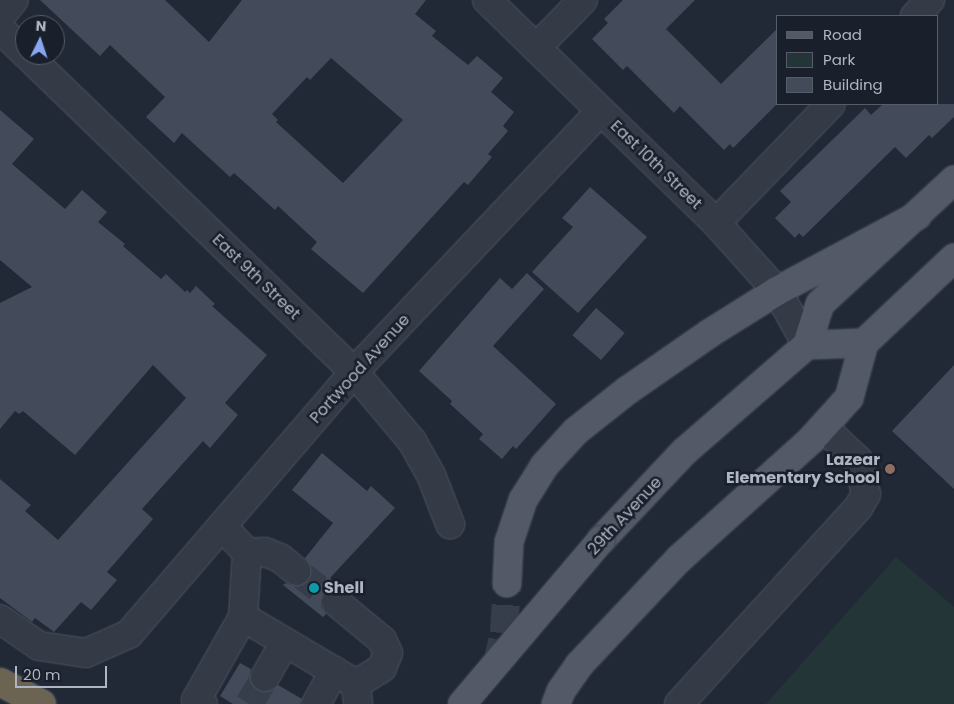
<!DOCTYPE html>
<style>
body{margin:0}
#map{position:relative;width:954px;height:704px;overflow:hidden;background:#212836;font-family:Poppins,sans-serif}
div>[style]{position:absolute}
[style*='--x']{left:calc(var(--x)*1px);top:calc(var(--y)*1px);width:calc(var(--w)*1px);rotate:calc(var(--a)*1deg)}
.green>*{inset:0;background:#243538}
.building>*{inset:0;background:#434b5a;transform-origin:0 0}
.minor-tunnel>*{height:28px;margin-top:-14px;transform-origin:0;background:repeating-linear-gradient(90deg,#363d4b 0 28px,transparent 0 42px)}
.major-tunnel>*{height:28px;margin-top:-14px;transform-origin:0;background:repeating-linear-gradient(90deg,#363d4b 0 28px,transparent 0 42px)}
.roads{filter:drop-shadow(0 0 1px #4f5561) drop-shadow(0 0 1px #4f5561)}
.minor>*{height:28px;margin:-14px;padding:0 14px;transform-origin:14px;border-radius:14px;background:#353b46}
.major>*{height:28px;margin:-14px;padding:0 14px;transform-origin:14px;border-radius:14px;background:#535966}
.highway>*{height:28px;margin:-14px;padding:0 14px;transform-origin:14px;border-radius:14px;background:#6c6452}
.bridges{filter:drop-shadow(0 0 1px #3e4450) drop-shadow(0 0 1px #3e4450)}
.major-bridge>*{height:28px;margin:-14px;padding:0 14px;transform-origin:14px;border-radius:14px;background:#535966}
.dots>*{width:14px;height:14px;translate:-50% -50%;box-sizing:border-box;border:2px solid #1a202b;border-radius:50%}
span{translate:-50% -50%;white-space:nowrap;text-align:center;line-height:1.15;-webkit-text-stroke:5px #1a202b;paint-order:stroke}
.street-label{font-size:16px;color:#afb5c3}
.poi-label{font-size:16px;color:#afb5c3;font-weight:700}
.right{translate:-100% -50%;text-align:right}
.left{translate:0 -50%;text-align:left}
.legend{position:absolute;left:776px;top:15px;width:162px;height:90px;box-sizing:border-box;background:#1a202b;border:1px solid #565c68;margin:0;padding:6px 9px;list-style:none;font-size:15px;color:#afb5c3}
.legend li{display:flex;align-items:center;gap:10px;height:25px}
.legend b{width:25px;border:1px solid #565c68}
.north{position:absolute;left:15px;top:15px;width:50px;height:50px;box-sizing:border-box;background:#1a202b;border:1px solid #565c68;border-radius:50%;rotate:4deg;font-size:14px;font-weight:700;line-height:20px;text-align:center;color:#afb5c3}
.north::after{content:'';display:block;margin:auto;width:18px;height:22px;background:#87a8f0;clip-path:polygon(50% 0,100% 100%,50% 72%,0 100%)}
.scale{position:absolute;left:15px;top:666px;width:92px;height:22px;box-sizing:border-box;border:2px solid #afb5c3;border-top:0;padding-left:6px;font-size:15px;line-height:18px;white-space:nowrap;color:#afb5c3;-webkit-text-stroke:4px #1a202b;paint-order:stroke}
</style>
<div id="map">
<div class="green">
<div style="clip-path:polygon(896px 557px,954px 607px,954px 704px,766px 704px)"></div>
</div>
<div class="building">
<div style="clip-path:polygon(evenodd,40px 0,165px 0,209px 42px,242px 0,426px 0,415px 14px,436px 31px,432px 36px,468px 65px,477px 56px,503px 78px,491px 92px,514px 112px,503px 126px,508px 131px,488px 154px,492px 157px,468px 185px,464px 182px,363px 293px,311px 249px,317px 242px,278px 206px,275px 210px,234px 173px,230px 177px,182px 133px,174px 143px,146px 117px,165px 97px,110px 45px,100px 56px,40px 0,331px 58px,403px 120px,343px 183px,276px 122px,278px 120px,272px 114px,307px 77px,310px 80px,331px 58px)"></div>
<div style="clip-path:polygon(623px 0,695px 0,666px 29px,721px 84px,778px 28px,778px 103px,733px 148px,730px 144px,724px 150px,680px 106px,674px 113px,627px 66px,623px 70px,592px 39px,608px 23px,604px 19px)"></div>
<div style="clip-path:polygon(883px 104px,954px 104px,954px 117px,932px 138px,929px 135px,906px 158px,895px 147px,803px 237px,799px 233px,795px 238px,775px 218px,791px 202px,780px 191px,865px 108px,871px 115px)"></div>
<div style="clip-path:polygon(0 110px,34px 139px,12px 164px,65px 209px,82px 190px,107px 212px,98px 222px,125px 244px,123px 246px,161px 279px,166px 274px,185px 292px,187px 290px,190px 293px,196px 286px,215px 304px,212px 306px,267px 355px,225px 403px,238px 415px,210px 448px,203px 441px,142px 509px,153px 519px,107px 572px,117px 580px,91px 610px,81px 602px,54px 632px,35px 618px,32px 622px,0 598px,0 479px,31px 505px,25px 511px,58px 540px,186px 398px,153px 365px,75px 455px,23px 411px,19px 414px,15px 411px,0 429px,0 303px,32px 287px,0 260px)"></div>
<div style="clip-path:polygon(590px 187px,647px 237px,578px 313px,532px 272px,573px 227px,562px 218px)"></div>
<div style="clip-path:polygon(527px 273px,544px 289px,493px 346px,556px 404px,516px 449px,513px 446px,502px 459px,479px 439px,483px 434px,450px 404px,452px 401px,419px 371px,500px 278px,512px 289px)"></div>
<div style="left:596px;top:308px;width:38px;height:36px;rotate:41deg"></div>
<div style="clip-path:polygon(954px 365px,954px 489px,892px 431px)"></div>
<div style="clip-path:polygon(322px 453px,367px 491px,371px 486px,395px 508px,330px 578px,342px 588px,331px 587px,324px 592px,321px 600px,321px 607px,326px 614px,323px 617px,283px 585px,286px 583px,293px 586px,301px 586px,308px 580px,311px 574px,311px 566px,305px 558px,333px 523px,292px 490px)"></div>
<div style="clip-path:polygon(240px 663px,251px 669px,249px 678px,252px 685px,257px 690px,266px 693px,273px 690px,278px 685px,302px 699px,300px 704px,233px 704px,220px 696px)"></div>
</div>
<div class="minor-tunnel">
<div style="--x:296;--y:571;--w:51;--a:37.8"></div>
<div style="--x:249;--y:704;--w:31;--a:-59"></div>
</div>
<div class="major-tunnel">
<div style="--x:496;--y:668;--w:36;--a:-77"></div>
<div style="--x:504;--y:633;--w:50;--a:-86.6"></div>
</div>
<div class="roads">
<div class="minor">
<div style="--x:487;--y:0;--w:320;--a:44.2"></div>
<div style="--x:716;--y:223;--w:91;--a:48.1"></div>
<div style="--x:777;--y:291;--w:62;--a:60.9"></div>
<div style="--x:915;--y:16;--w:22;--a:-47"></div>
<div style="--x:0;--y:17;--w:22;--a:-51"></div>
<div style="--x:0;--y:29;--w:35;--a:44"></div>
<div style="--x:536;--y:48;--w:67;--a:-45.6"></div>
<div style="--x:27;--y:55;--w:455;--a:44.1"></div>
<div style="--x:354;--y:372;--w:90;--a:50"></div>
<div style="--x:412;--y:441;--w:39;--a:61"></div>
<div style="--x:431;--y:475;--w:53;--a:68.8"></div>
<div style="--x:716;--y:223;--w:165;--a:-46"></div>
<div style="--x:222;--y:526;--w:37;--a:47"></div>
<div style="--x:247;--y:553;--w:64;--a:93.6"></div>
<div style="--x:243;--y:617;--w:131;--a:30.7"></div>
<div style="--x:356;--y:684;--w:20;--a:84"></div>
<div style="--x:247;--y:553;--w:18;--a:-3"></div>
<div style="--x:265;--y:552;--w:16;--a:22"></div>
<div style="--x:280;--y:558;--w:21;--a:39"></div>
<div style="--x:336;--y:602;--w:60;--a:39.6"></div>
<div style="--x:382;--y:640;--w:14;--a:65"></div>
<div style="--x:388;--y:653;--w:16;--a:112"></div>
<div style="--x:382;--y:668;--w:31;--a:148"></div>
<div style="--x:0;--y:619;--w:47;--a:34.7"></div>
<div style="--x:39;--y:646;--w:48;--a:8.5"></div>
<div style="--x:86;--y:653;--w:47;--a:-23.8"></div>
<div style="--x:129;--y:634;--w:345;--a:-49.3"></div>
<div style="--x:354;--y:372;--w:358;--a:-46.6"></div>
<div style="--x:265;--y:677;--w:40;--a:-60.3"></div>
<div style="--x:203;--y:704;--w:8;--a:-150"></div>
<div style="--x:196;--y:700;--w:95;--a:-60.5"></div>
<div style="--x:316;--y:704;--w:38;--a:-61"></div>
<div style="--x:679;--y:704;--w:265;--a:-47.6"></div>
<div style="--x:858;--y:508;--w:16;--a:-60"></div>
<div style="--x:866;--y:494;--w:35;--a:-103"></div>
<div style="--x:858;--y:460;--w:48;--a:-136.7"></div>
</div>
<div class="major">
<div style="--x:807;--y:345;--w:57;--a:-2"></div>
<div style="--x:864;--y:343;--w:124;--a:-43.4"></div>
<div style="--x:601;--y:540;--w:122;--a:-46.7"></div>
<div style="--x:685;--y:451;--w:162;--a:-41"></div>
<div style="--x:807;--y:345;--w:43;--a:-72.4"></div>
<div style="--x:820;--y:304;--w:183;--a:-42.8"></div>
<div style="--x:507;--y:583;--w:41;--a:-87.2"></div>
<div style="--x:509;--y:542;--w:44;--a:-71.6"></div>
<div style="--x:523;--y:500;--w:40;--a:-58"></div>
<div style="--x:544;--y:466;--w:47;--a:-47.6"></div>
<div style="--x:576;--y:431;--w:66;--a:-38.3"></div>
<div style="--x:628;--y:390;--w:100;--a:-34.8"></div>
<div style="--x:710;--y:333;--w:79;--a:-32.1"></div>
<div style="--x:777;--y:291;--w:159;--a:-28.2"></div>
<div style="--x:556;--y:704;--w:14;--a:-69"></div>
<div style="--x:561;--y:691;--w:32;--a:-55"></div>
<div style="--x:579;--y:665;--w:146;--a:-46.7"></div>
<div style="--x:679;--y:559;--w:178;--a:-42"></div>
<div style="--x:811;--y:440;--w:57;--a:-47.9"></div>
<div style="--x:849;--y:398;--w:57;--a:-74.7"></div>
</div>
<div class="highway">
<div style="--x:0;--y:682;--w:47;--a:27.6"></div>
</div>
</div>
<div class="bridges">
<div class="major-bridge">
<div style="--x:462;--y:704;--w:215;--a:-49.7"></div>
</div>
</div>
<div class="dots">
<div style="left:890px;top:469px;background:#8d6e63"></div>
<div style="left:314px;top:588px;background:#0f9aa8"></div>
</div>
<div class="street-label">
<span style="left:656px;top:165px;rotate:44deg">East 10th Street</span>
<span style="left:256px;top:277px;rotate:44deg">East 9th Street</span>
<span style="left:360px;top:369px;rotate:-48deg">Portwood Avenue</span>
<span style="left:625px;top:516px;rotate:-47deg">29th Avenue</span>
</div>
<div class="poi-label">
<span class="right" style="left:880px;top:469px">Lazear<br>Elementary School</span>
<span class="left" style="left:324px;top:588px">Shell</span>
</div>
<ul class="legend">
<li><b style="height:6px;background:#535966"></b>Road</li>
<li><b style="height:14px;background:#243538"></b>Park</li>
<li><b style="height:14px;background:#434b5a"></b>Building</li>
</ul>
<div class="north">N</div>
<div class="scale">20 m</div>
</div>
